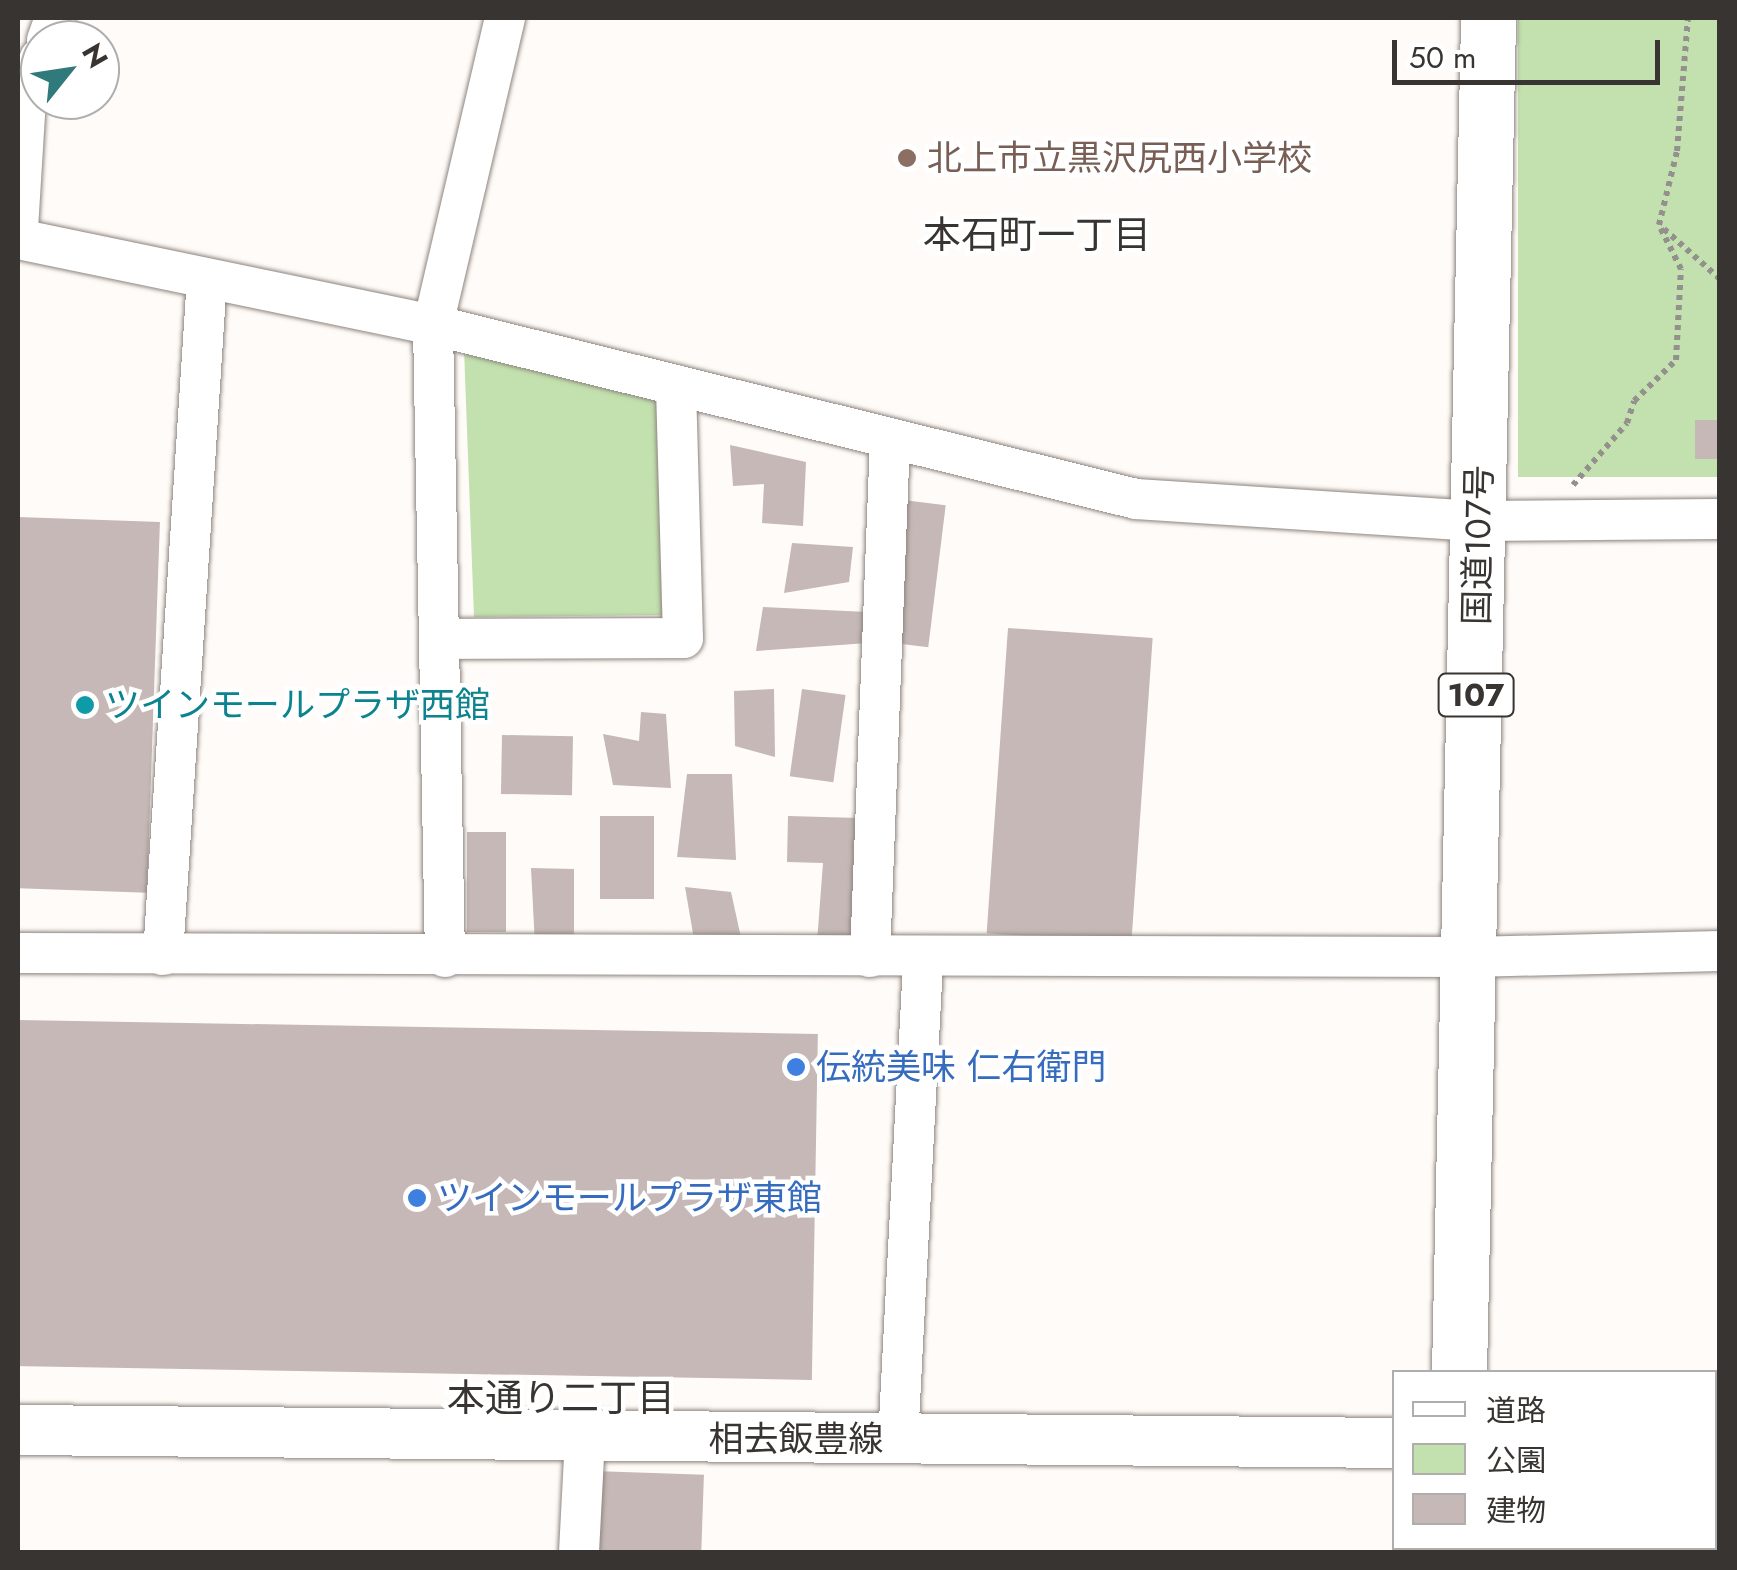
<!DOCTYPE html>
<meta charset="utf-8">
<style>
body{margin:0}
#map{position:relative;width:1737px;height:1570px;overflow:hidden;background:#fffbf8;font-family:Jost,"Noto Sans JP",sans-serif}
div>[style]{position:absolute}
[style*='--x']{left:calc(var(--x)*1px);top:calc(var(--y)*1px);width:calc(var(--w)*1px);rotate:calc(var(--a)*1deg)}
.green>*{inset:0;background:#c2e1ae;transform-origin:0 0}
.building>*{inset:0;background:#c5b8b7;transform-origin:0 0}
.path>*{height:6px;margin-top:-3px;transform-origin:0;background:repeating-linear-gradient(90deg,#94908d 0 5px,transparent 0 10px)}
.roads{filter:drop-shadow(0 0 2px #8d847e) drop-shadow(0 0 2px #8d847e)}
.minor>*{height:40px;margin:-20px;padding:0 20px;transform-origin:20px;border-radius:20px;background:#fff}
.major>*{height:50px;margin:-25px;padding:0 25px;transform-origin:25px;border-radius:25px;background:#fff}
.highway>*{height:55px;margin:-27.5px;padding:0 27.5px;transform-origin:27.5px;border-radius:27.5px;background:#fff}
.dots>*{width:28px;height:28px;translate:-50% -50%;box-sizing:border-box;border:5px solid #fff;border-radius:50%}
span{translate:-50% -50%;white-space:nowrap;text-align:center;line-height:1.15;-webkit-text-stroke:9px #fff;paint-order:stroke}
.shield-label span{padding:2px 8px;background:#fff;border:2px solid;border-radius:8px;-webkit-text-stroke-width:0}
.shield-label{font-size:32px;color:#383431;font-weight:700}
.education-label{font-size:35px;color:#785e54}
.left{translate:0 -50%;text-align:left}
.street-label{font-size:35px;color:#383431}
.culture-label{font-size:35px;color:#0d838f}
.shop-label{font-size:35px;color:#366cbe}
.neighbourhood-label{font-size:38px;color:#383431}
.frame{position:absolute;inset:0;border:20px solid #383431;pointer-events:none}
.legend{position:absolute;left:1392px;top:1370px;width:325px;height:180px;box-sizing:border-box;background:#fff;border:2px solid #afaead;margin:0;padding:12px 18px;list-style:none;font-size:30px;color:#383431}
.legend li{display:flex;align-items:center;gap:20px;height:50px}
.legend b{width:50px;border:2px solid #afaead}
.north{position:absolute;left:20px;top:20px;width:100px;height:100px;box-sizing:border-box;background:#fff;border:2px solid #afaead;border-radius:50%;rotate:60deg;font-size:28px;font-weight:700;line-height:40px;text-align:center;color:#383431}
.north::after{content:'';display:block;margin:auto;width:35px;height:45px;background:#317a7b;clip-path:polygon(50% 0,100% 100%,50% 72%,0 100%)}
.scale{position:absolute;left:1392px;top:40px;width:268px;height:45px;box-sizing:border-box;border:5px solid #383431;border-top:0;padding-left:12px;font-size:30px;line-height:35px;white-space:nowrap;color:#383431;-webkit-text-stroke:8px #fff;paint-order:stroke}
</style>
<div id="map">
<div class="green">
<div style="left:1518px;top:18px;width:201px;height:459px"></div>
<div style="clip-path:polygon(464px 349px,664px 402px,664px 615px,474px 617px)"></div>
</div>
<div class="building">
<div style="left:1695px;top:420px;width:25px;height:39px"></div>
<div style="clip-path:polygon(730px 445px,806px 462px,803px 526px,762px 523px,764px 484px,733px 486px)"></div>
<div style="left:903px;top:500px;width:43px;height:143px;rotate:7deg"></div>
<div style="left:18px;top:517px;width:142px;height:371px;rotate:2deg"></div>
<div style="clip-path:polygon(792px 543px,853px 547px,849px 582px,784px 593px)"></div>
<div style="clip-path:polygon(763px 607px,867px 612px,868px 643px,756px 651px)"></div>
<div style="left:1008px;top:628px;width:145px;height:306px;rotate:4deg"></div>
<div style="clip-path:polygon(774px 689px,775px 757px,735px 746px,734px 691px)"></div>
<div style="left:802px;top:689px;width:44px;height:88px;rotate:8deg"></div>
<div style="clip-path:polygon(641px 712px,666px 714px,671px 788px,613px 785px,603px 734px,639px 741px)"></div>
<div style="left:502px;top:735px;width:71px;height:59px;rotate:1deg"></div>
<div style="clip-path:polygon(687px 774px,732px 774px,736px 860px,677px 857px)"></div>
<div style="left:600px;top:816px;width:54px;height:83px"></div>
<div style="clip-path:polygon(788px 816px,859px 818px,856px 935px,817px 942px,823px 863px,787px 862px)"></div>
<div style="left:506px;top:832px;width:100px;height:39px;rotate:90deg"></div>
<div style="clip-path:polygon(531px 868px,574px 869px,574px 949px,535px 945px)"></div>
<div style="clip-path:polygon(685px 887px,731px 892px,742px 942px,695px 945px)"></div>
<div style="left:18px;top:1020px;width:800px;height:346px;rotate:1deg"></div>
<div style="left:594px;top:1471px;width:110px;height:81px;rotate:2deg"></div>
</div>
<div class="path">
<div style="--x:1664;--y:229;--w:75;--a:41.8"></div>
<div style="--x:1573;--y:485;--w:82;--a:-48.9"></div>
<div style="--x:1627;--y:423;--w:23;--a:-72"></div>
<div style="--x:1634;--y:401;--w:59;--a:-44.3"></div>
<div style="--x:1676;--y:360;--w:91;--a:-86.9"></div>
<div style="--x:1681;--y:269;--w:49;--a:-116.6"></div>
<div style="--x:1659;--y:225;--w:76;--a:-76.3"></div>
<div style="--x:1677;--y:151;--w:133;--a:-85.3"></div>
</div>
<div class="roads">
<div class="minor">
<div style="--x:47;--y:40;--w:23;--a:-70"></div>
<div style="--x:18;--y:229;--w:132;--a:-86.5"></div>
<div style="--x:26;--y:97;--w:41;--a:-70.3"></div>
<div style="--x:18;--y:239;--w:424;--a:11.7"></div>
<div style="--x:433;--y:325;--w:724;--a:13.9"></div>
<div style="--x:1136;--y:499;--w:344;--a:3.7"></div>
<div style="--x:1479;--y:521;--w:241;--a:-0.5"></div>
<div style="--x:439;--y:639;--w:244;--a:-0.2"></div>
<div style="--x:683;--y:638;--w:253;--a:-91.6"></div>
<div style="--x:18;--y:953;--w:1453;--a:0.16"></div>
<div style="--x:1471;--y:957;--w:249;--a:-1.4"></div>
<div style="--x:163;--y:955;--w:678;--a:-86.28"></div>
<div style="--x:445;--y:957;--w:632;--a:-91.09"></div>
<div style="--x:433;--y:325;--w:315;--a:-76.8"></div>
<div style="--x:870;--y:957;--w:519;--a:-87.79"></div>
<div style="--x:898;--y:1440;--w:484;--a:-87"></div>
<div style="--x:579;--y:1552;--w:115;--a:-87"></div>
</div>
<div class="major">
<div style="--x:18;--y:1430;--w:1376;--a:0.54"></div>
<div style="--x:1714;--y:1446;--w:6;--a:0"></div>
</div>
<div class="highway">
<div style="--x:1459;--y:1372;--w:1354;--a:-88.77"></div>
<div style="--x:1455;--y:1552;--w:4;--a:-90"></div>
</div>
</div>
<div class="dots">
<div style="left:907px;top:158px;background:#8d6e63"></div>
<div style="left:85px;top:705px;background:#0f9aa8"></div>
<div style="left:796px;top:1067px;background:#3f7fe0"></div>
<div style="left:417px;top:1198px;background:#3f7fe0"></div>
</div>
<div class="shield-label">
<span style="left:1476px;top:695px">107</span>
</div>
<div class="education-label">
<span class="left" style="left:927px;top:158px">北上市立黒沢尻西小学校</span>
</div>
<div class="street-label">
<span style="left:1478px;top:545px;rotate:-89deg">国道107号</span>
<span style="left:796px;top:1439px">相去飯豊線</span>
</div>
<div class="culture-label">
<span class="left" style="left:105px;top:705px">ツインモールプラザ西館</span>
</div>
<div class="shop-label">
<span class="left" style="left:816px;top:1067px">伝統美味 仁右衛門</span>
<span class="left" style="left:437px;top:1198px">ツインモールプラザ東館</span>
</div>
<div class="neighbourhood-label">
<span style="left:1037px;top:235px">本石町一丁目</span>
<span style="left:561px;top:1398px">本通り二丁目</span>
</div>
<div class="frame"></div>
<ul class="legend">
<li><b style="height:12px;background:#fff"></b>道路</li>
<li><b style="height:28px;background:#c2e1ae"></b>公園</li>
<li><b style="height:28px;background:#c5b8b7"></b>建物</li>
</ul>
<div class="north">N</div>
<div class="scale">50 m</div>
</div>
